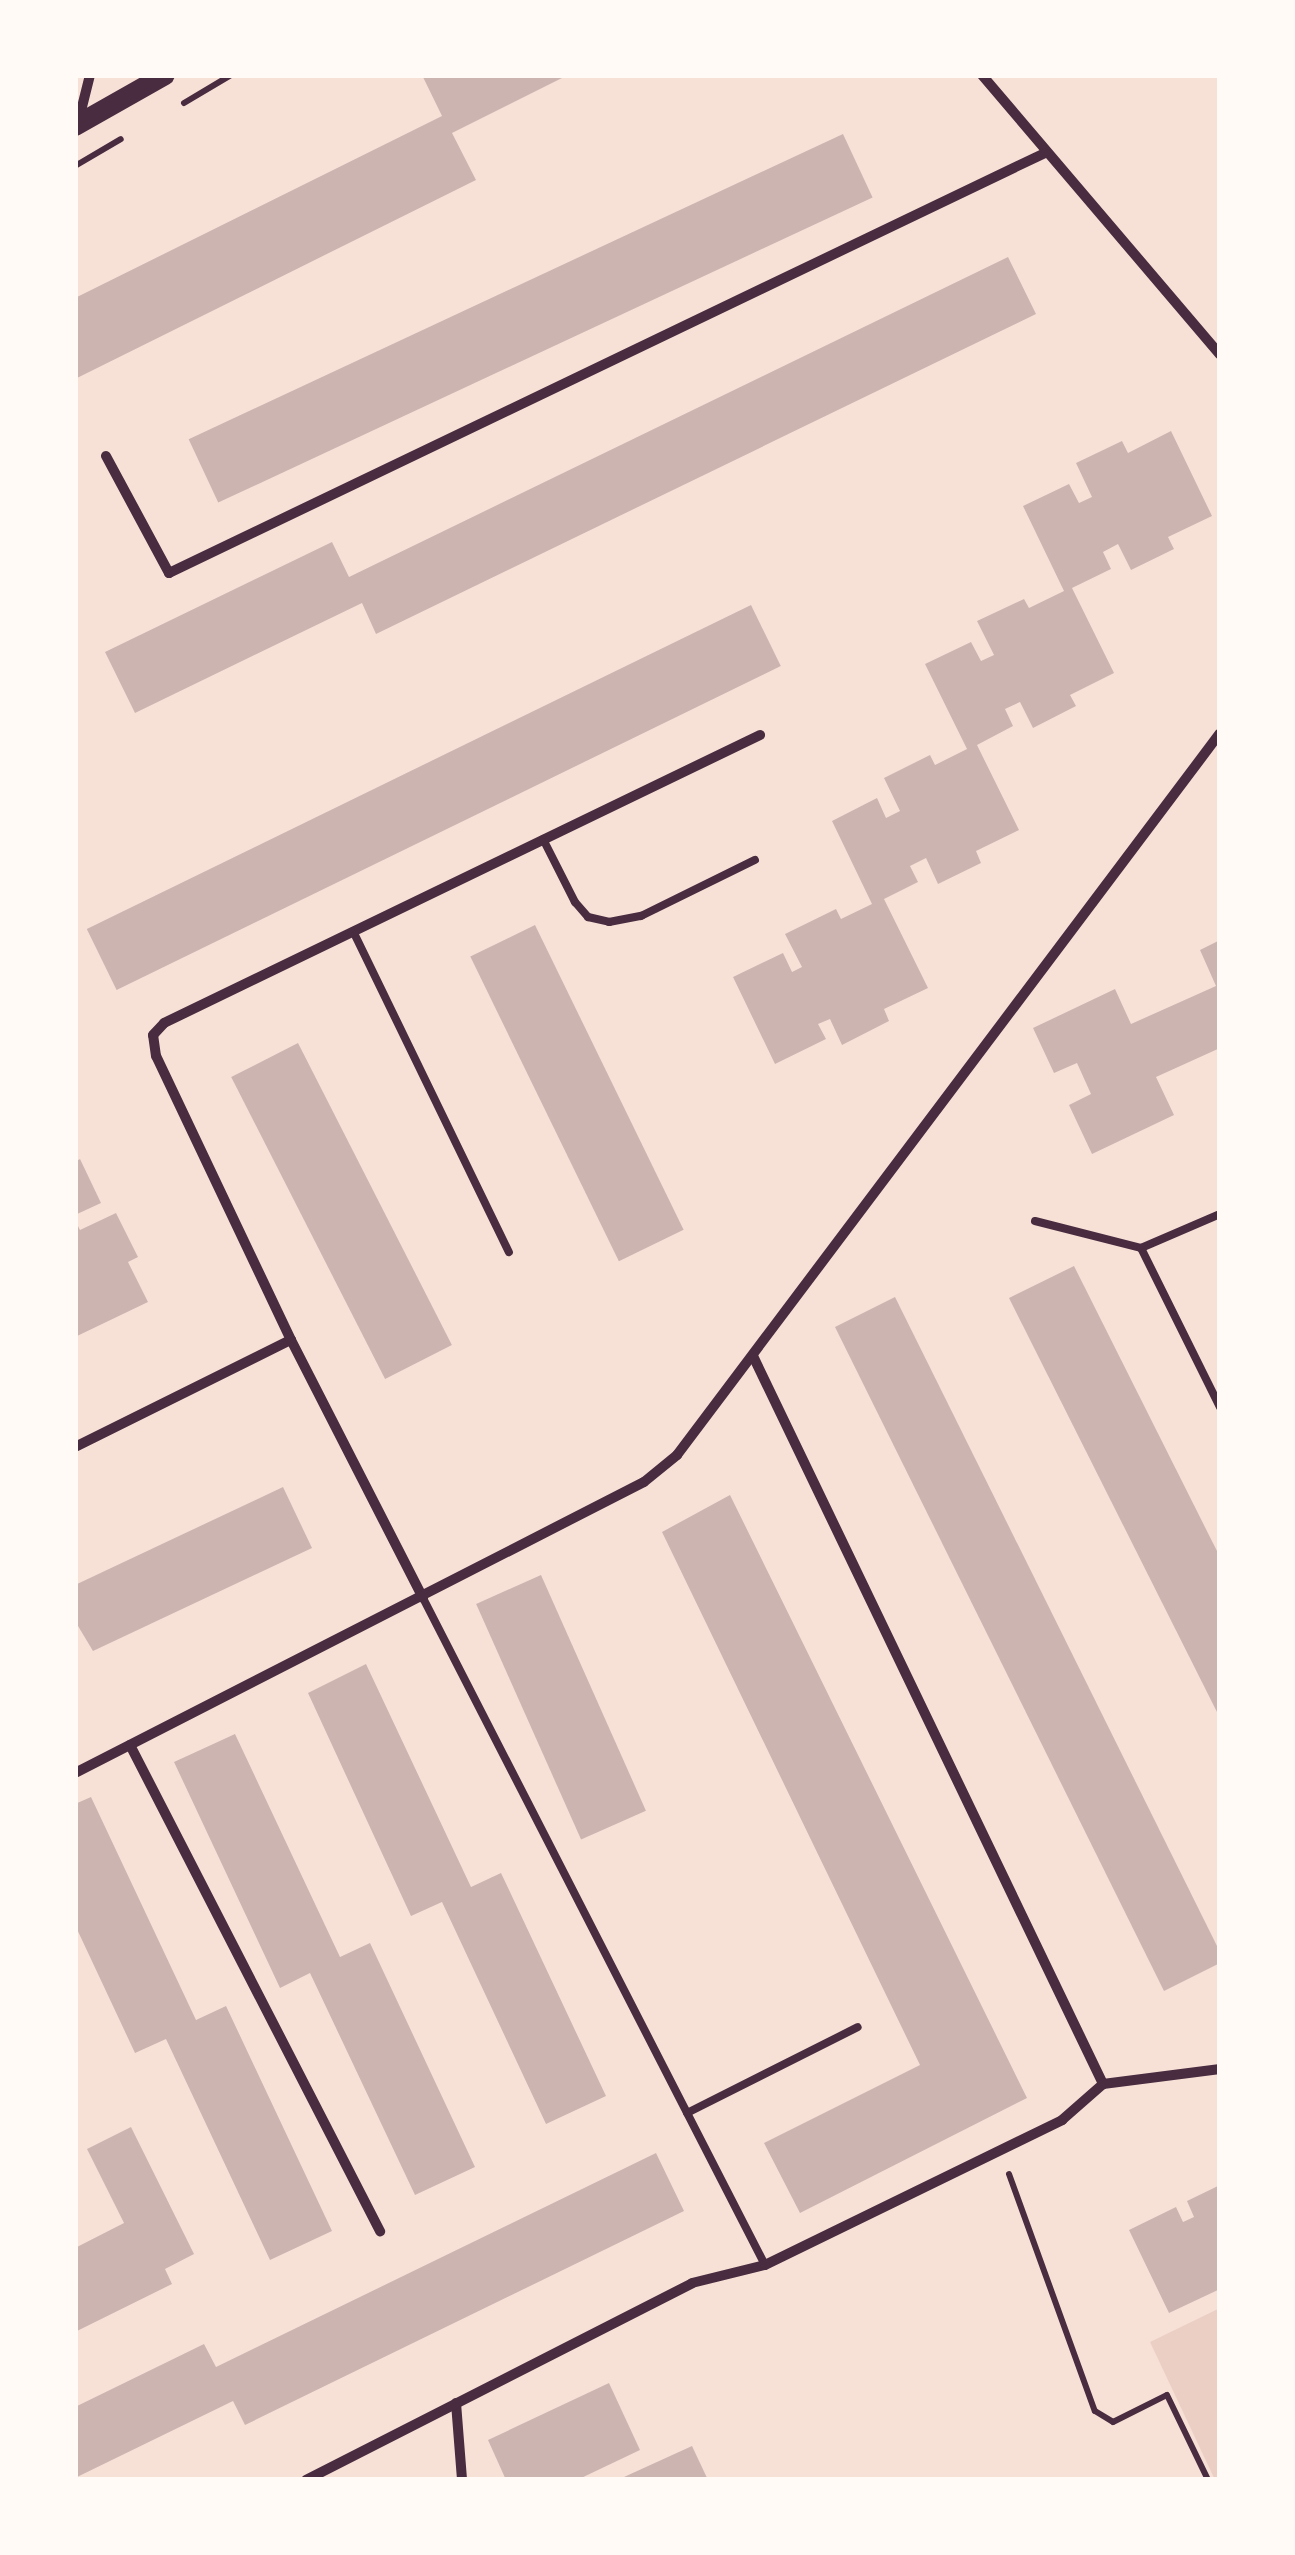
<!DOCTYPE html>
<style>
body{margin:0}
#map{position:relative;width:1295px;height:2555px;overflow:hidden;background:#f7e1d7;font-family:"Work Sans",sans-serif}
div>[style]{position:absolute}
[style*='--x']{left:calc(var(--x)*1px);top:calc(var(--y)*1px);width:calc(var(--w)*1px);rotate:calc(var(--a)*1deg)}
.green>*{inset:0;background:#ebcfc5}
.building>*{inset:0;background:#ccb4b1;transform-origin:0 0}
.path>*{height:6px;margin:-3px;padding:0 3px;transform-origin:3px;border-radius:3px;background:#4a2c40}
.service>*{height:8px;margin:-4px;padding:0 4px;transform-origin:4px;border-radius:4px;background:#4a2c40}
.minor>*{height:10px;margin:-5px;padding:0 5px;transform-origin:5px;border-radius:5px;background:#4a2c40}
.secondary>*{height:20px;margin:-10px;padding:0 10px;transform-origin:10px;border-radius:10px;background:#4a2c40}
span{translate:-50% -50%;white-space:nowrap;text-align:center;line-height:1.15;-webkit-text-stroke:9px #fffaf5;paint-order:stroke}
.frame{position:absolute;inset:0;border:78px solid #fffaf5;pointer-events:none}
</style>
<div id="map">
<div class="green">
<div style="clip-path:polygon(1220px 2308px,1220px 2480px,1215px 2480px,1150px 2342px)"></div>
</div>
<div class="building">
<div style="clip-path:polygon(422px 75px,568px 75px,452px 133px,476px 180px,75px 379px,75px 298px,442px 116px)"></div>
<div style="left:843px;top:134px;width:70px;height:722px;rotate:65deg"></div>
<div style="clip-path:polygon(1008px 257px,1036px 314px,376px 634px,362px 603px,135px 713px,105px 652px,332px 542px,349px 577px)"></div>
<div style="clip-path:polygon(1171px 431px,1212px 516px,1168px 537px,1174px 549px,1131px 570px,1118px 544px,1103px 552px,1111px 569px,1072px 588px,1114px 673px,1070px 695px,1076px 706px,1033px 728px,1020px 702px,1005px 709px,1013px 726px,977px 745px,1019px 830px,976px 851px,981px 863px,938px 884px,926px 858px,910px 866px,918px 882px,884px 899px,928px 988px,884px 1009px,889px 1021px,842px 1045px,830px 1019px,818px 1024px,826px 1039px,775px 1064px,733px 977px,783px 953px,792px 972px,802px 967px,785px 934px,836px 909px,841px 919px,872px 904px,832px 821px,877px 798px,886px 818px,900px 811px,884px 778px,930px 755px,935px 765px,967px 749px,925px 664px,971px 642px,981px 661px,994px 655px,977px 621px,1024px 599px,1029px 608px,1064px 591px,1023px 506px,1069px 484px,1079px 503px,1092px 497px,1076px 463px,1122px 441px,1128px 453px)"></div>
<div style="left:751px;top:605px;width:68px;height:739px;rotate:64deg"></div>
<div style="left:535px;top:925px;width:339px;height:72px;rotate:64deg"></div>
<div style="clip-path:polygon(1220px 940px,1220px 1048px,1156px 1077px,1174px 1115px,1092px 1154px,1069px 1105px,1091px 1094px,1077px 1063px,1054px 1073px,1033px 1028px,1115px 989px,1131px 1024px,1216px 986px,1200px 950px)"></div>
<div style="left:298px;top:1043px;width:339px;height:75px;rotate:63deg"></div>
<div style="clip-path:polygon(80px 1159px,101px 1203px,75px 1215px,75px 1162px)"></div>
<div style="clip-path:polygon(116px 1213px,138px 1257px,128px 1262px,148px 1302px,75px 1337px,75px 1220px,80px 1230px)"></div>
<div style="clip-path:polygon(1074px 1266px,1220px 1557px,1220px 1718px,1009px 1298px)"></div>
<div style="clip-path:polygon(895px 1297px,1220px 1952px,1220px 1963px,1164px 1991px,835px 1327px)"></div>
<div style="clip-path:polygon(283px 1487px,312px 1548px,93px 1651px,75px 1621px,75px 1585px)"></div>
<div style="clip-path:polygon(730px 1495px,1027px 2098px,800px 2213px,764px 2143px,920px 2065px,662px 1532px)"></div>
<div style="left:541px;top:1575px;width:258px;height:71px;rotate:66deg"></div>
<div style="clip-path:polygon(366px 1664px,471px 1887px,501px 1873px,606px 2096px,546px 2124px,442px 1902px,411px 1916px,308px 1693px)"></div>
<div style="clip-path:polygon(235px 1734px,340px 1957px,370px 1943px,475px 2167px,415px 2195px,310px 1973px,280px 1988px,174px 1762px)"></div>
<div style="clip-path:polygon(91px 1797px,196px 2020px,226px 2006px,332px 2231px,270px 2260px,166px 2039px,135px 2053px,75px 1925px,75px 1804px)"></div>
<div style="clip-path:polygon(131px 2127px,194px 2254px,165px 2269px,172px 2284px,75px 2332px,75px 2248px,124px 2223px,87px 2149px)"></div>
<div style="clip-path:polygon(656px 2153px,684px 2211px,245px 2425px,233px 2401px,75px 2478px,75px 2407px,204px 2344px,216px 2367px)"></div>
<div style="clip-path:polygon(1220px 2185px,1220px 2289px,1169px 2313px,1129px 2230px,1176px 2207px,1183px 2222px,1194px 2217px,1187px 2201px)"></div>
<div style="clip-path:polygon(609px 2383px,640px 2450px,577px 2480px,506px 2480px,488px 2440px)"></div>
<div style="clip-path:polygon(692px 2446px,708px 2480px,625px 2480px,624px 2477px)"></div>
</div>
<div class="path">
<div style="--x:184;--y:103;--w:55;--a:-30.8"></div>
<div style="--x:75;--y:166;--w:53;--a:-30.4"></div>
<div style="--x:1009;--y:2174;--w:252;--a:70.1"></div>
<div style="--x:1095;--y:2411;--w:21;--a:31"></div>
<div style="--x:1113;--y:2422;--w:60;--a:-26.6"></div>
<div style="--x:1167;--y:2395;--w:94;--a:64.2"></div>
</div>
<div class="service">
<div style="--x:543;--y:839;--w:71;--a:63.1"></div>
<div style="--x:575;--y:902;--w:20;--a:49"></div>
<div style="--x:588;--y:917;--w:22;--a:13"></div>
<div style="--x:609;--y:922;--w:33;--a:-11"></div>
<div style="--x:641;--y:916;--w:127;--a:-26.2"></div>
<div style="--x:353;--y:931;--w:357;--a:64.1"></div>
<div style="--x:1035;--y:1221;--w:109;--a:14.3"></div>
<div style="--x:1141;--y:1248;--w:178;--a:63.6"></div>
<div style="--x:1141;--y:1248;--w:86;--a:-23.3"></div>
<div style="--x:423;--y:1598;--w:750;--a:62.85"></div>
<div style="--x:687;--y:2113;--w:191;--a:-26.7"></div>
</div>
<div class="minor">
<div style="--x:982;--y:75;--w:367;--a:49.6"></div>
<div style="--x:78;--y:123;--w:49;--a:-76"></div>
<div style="--x:106;--y:456;--w:133;--a:61.7"></div>
<div style="--x:169;--y:573;--w:971;--a:-25.62"></div>
<div style="--x:753;--y:1356;--w:808;--a:64.32"></div>
<div style="--x:75;--y:1447;--w:241;--a:-26.4"></div>
<div style="--x:423;--y:1598;--w:290;--a:-117.1"></div>
<div style="--x:291;--y:1340;--w:314;--a:-115.4"></div>
<div style="--x:156;--y:1056;--w:21;--a:-98"></div>
<div style="--x:153;--y:1035;--w:16;--a:-47"></div>
<div style="--x:164;--y:1023;--w:662;--a:-25.79"></div>
<div style="--x:130;--y:1745;--w:547;--a:62.78"></div>
<div style="--x:75;--y:1773;--w:639;--a:-27.09"></div>
<div style="--x:644;--y:1482;--w:43;--a:-39.3"></div>
<div style="--x:677;--y:1455;--w:903;--a:-53.05"></div>
<div style="--x:1103;--y:2084;--w:118;--a:-7.3"></div>
<div style="--x:456;--y:2403;--w:77;--a:85.5"></div>
<div style="--x:306;--y:2480;--w:433;--a:-27"></div>
<div style="--x:692;--y:2283;--w:75;--a:-13.9"></div>
<div style="--x:765;--y:2265;--w:331;--a:-26"></div>
<div style="--x:1062;--y:2120;--w:55;--a:-41.3"></div>
</div>
<div class="secondary">
<div style="--x:75;--y:126;--w:103;--a:-29.5"></div>
</div>
<div class="frame"></div>
</div>
